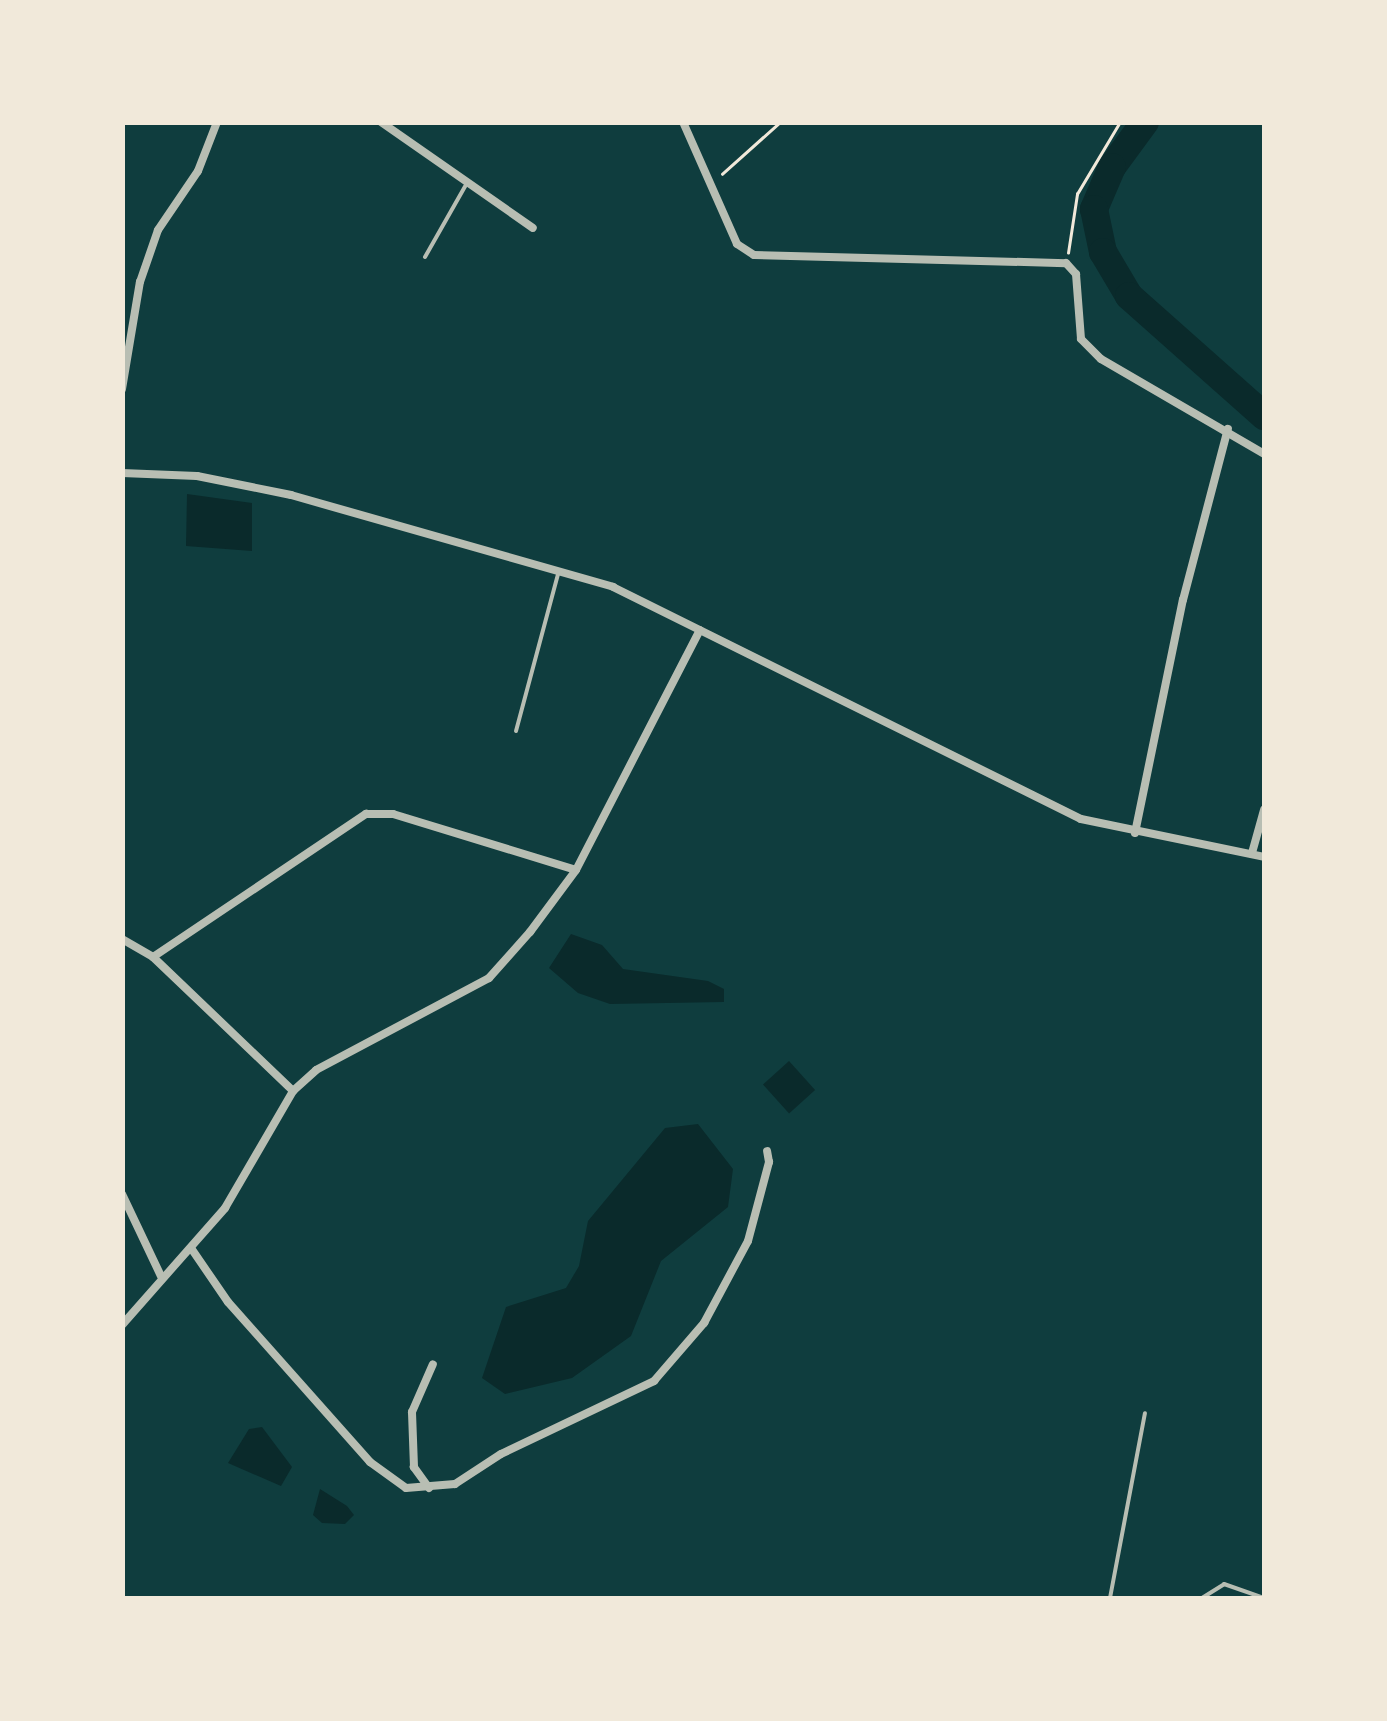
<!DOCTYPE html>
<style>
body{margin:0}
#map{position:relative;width:1387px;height:1721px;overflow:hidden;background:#0f3d3e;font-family:"Roboto Condensed",sans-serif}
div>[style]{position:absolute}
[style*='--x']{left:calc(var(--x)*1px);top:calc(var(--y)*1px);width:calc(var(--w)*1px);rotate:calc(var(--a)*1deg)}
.water>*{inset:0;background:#0a2a2b;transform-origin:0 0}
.river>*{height:28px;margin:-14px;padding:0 14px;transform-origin:14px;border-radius:14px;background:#0a2a2b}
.path>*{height:2.5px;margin:-1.25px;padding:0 1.25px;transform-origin:1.25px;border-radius:1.25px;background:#f1e9da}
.service>*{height:4px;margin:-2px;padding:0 2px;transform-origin:2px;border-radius:2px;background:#b8beb3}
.minor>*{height:8px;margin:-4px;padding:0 4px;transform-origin:4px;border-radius:4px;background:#b8beb3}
span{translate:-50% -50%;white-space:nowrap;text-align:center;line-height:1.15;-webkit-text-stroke:8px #f1e9da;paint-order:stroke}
.frame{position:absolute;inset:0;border:125px solid #f1e9da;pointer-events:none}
</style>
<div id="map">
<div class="water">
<div style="clip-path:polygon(187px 494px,252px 503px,252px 551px,186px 546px)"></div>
<div style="clip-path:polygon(571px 934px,602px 945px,623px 969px,708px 981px,724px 989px,724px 1002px,610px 1004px,578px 993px,549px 968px)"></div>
<div style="left:789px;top:1061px;width:39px;height:35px;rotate:48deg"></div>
<div style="clip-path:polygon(698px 1124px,733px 1169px,728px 1207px,661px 1261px,631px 1336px,572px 1378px,505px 1394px,482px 1378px,506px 1307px,566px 1288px,579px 1266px,588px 1221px,665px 1128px)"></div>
<div style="clip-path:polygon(262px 1427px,292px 1467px,281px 1486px,228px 1463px,249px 1429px)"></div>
<div style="clip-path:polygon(320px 1489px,347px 1506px,354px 1515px,345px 1524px,322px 1523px,313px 1515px)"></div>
</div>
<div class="river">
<div style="--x:1145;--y:122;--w:56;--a:126.3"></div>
<div style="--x:1112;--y:167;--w:46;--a:113.2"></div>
<div style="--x:1094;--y:209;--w:44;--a:78.2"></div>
<div style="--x:1103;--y:252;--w:51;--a:59.4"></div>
<div style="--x:1129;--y:296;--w:181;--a:41.6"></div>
</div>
<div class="path">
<div style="--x:722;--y:174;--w:78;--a:-41.9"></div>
<div style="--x:1068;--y:253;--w:60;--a:-81.3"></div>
<div style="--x:1077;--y:194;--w:84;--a:-59.2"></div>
</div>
<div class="service">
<div style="--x:425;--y:257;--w:85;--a:-60.4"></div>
<div style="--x:516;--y:731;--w:163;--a:-75"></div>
<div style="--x:1110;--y:1598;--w:188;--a:-79.3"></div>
<div style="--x:1202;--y:1598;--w:26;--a:-32"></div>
<div style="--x:1224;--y:1584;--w:42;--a:19.3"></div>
</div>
<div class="minor">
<div style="--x:381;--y:122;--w:185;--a:34.9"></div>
<div style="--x:683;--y:122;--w:133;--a:66.1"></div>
<div style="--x:737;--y:244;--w:20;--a:33"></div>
<div style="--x:754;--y:255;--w:312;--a:1.5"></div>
<div style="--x:1066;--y:263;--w:15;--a:48"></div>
<div style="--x:1076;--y:274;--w:65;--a:85.6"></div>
<div style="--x:1081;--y:339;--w:28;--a:45"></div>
<div style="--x:1101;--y:359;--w:189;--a:30.2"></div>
<div style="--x:122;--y:389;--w:109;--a:-80.5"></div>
<div style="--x:140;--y:282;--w:55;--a:-70.9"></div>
<div style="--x:158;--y:230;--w:71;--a:-55.9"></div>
<div style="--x:198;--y:171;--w:53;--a:-68.8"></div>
<div style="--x:122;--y:473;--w:75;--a:2.3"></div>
<div style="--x:197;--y:476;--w:96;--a:11.4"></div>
<div style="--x:291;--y:495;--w:335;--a:15.9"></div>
<div style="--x:613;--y:587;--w:522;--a:26.37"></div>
<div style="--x:1081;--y:819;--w:187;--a:11.7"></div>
<div style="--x:1135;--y:833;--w:238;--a:-78.4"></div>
<div style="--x:1183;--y:600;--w:177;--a:-75.3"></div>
<div style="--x:1252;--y:853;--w:45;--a:-74.4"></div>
<div style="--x:122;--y:939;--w:36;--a:30"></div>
<div style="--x:153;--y:957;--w:194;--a:43.7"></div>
<div style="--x:153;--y:957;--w:257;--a:-33.9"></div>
<div style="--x:366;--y:814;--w:27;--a:0"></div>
<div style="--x:393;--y:814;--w:191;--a:17"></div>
<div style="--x:122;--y:1194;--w:91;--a:64.6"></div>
<div style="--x:191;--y:1248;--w:65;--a:55.6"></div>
<div style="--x:228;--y:1302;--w:214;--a:48.4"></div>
<div style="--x:370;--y:1462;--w:44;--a:35.8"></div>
<div style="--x:406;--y:1488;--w:49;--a:-4.7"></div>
<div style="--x:455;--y:1484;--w:55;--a:-33.1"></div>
<div style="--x:501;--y:1454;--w:170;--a:-25.5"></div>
<div style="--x:654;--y:1381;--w:77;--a:-49.2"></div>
<div style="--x:704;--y:1323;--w:93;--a:-61.8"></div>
<div style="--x:748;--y:1241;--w:82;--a:-75.1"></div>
<div style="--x:769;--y:1162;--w:11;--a:-100"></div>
<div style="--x:122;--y:1325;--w:156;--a:-48.6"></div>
<div style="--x:225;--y:1208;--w:135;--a:-59.8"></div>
<div style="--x:293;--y:1091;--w:31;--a:-42"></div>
<div style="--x:316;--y:1070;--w:196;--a:-28"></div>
<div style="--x:489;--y:978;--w:62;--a:-48.3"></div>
<div style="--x:530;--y:932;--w:77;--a:-53.4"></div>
<div style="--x:576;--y:870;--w:270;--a:-62.7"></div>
<div style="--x:429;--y:1488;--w:26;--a:-126"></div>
<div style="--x:414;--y:1467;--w:55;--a:-92.1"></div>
<div style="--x:412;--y:1412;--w:52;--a:-66.4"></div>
</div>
<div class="frame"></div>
</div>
